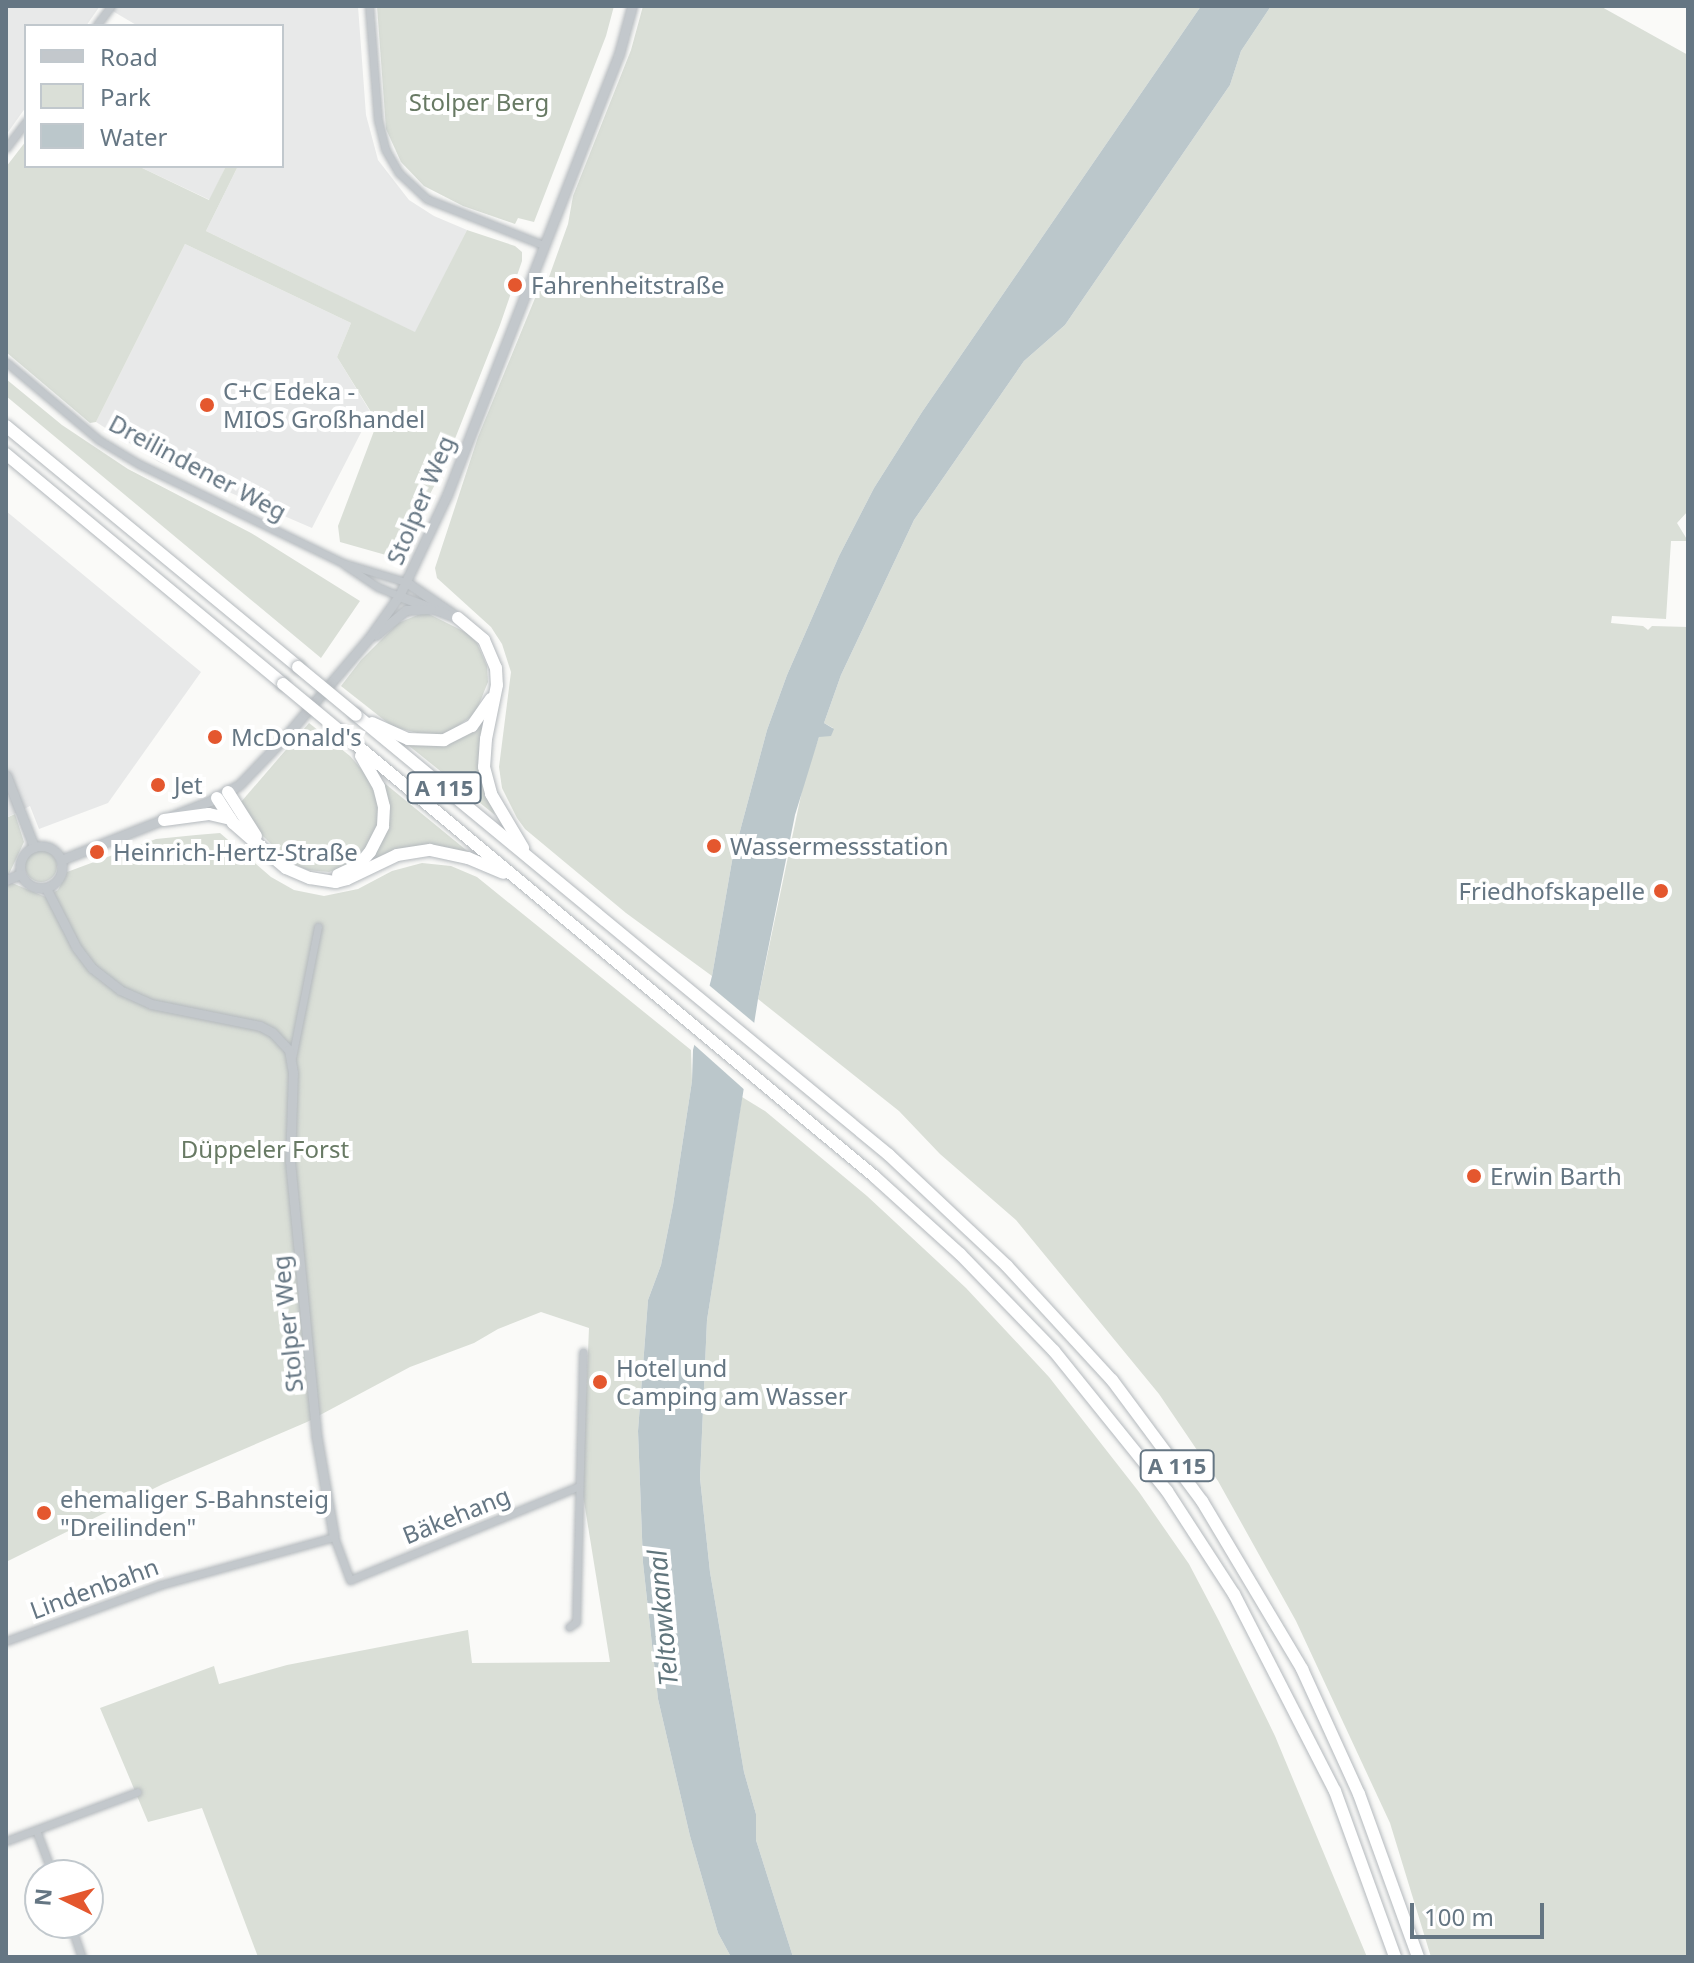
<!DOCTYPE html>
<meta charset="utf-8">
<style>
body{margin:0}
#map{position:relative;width:1694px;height:1963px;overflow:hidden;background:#fafaf8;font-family:"Noto Sans",sans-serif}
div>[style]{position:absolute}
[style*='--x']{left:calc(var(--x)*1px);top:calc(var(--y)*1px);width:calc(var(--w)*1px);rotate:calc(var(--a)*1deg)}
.built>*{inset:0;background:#e8e9e9}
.green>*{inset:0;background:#dadfd7}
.round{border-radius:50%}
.water>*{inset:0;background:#bbc7cb}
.pier>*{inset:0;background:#fafaf8}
.roads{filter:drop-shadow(0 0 2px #b4b9bd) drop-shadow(0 0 2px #b4b9bd)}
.minor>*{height:7px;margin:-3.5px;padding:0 3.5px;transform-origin:3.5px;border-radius:3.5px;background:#c3c8cc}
.tertiary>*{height:9px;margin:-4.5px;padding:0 4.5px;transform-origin:4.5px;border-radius:4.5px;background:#c3c8cc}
.tertiary>.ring{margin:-4.5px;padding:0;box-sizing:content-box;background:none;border:9px solid #c3c8cc;border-radius:50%}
.motorway>*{height:12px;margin:-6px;padding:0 6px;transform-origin:6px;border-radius:6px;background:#fff}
.bridges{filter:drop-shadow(0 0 2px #b4b9bd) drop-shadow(0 0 2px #b4b9bd)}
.motorway-bridge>*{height:12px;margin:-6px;padding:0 6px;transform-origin:6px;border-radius:6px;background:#fff}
.dots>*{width:22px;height:22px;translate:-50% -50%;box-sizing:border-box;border:4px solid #fff;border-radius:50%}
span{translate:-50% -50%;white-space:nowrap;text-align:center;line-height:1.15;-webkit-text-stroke:8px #fff;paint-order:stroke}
.shield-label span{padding:2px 6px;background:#fff;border:2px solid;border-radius:6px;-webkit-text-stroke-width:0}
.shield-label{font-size:22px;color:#657683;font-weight:700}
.park-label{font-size:24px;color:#687a64}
.poi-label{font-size:24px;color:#657683}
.left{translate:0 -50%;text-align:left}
.right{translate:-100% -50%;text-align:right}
.street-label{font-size:24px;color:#657683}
.water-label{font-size:26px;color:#60757c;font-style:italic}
.frame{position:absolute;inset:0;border:8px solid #657683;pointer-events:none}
.legend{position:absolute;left:24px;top:24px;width:260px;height:144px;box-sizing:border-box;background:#fff;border:2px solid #c1c8cd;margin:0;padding:10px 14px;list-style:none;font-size:24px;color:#657683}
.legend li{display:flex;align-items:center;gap:16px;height:40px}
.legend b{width:40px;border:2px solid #c1c8cd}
.north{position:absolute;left:24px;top:1859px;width:80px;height:80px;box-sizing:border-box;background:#fff;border:2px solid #c1c8cd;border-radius:50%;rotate:275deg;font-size:22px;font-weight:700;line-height:32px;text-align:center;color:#657683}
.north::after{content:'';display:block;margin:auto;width:28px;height:36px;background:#e4572e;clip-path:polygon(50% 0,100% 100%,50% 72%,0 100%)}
.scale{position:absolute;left:1410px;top:1903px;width:134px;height:36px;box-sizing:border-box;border:4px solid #657683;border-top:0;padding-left:10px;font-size:24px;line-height:28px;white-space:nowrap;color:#657683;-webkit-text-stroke:6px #fff;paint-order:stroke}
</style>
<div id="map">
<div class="built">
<div style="clip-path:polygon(6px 6px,100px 6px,86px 26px,26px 26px,26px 107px,6px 135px)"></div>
<div style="clip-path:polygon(104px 6px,358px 6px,366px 115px,378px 160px,409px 200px,434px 216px,467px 230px,416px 333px,206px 231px,238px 166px,282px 166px,282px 26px,138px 26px)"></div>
<div style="clip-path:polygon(138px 166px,226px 166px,210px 200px)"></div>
<div style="clip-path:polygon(185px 244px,351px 323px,337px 357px,371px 413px,312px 528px,159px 462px,96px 422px)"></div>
<div style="clip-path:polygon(6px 511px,201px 672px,108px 803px,39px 829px,30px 806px,6px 818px)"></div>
</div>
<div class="green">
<div style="clip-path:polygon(377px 6px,614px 6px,606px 36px,534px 222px,518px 218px,515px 224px,463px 206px,424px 186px,401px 162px,386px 129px)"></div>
<div style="clip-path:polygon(643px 6px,1201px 6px,922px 412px,874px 488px,839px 556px,787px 675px,767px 730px,732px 861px,712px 976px,626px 913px,525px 829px,517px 818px,502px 788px,499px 767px,511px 672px,502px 644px,491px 627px,437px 578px,435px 568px,478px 437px,540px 286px,549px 277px,568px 224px,573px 196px,631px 50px)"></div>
<div style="clip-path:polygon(1271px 6px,1600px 6px,1688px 55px,1688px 511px,1677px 523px,1688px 541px,1671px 541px,1666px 619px,1612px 616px,1611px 623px,1643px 626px,1648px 630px,1652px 626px,1688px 627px,1688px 1957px,1431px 1957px,1390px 1823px,1296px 1621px,1218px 1481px,1159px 1394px,1016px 1220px,940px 1154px,899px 1111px,758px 999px,804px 781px,819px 737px,833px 728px,824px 723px,841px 675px,914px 520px,1024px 361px,1065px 325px,1230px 85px,1241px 51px)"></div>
<div style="clip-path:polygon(26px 141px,26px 166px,138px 166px,209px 200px,226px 166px,238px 166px,206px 231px,415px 332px,467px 230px,515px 246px,522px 252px,522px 261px,500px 325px,443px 469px,400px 552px,393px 557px,340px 542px,338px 526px,374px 431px,371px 412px,337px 357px,351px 323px,185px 244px,96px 422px,90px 423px,6px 352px,6px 167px)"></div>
<div style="clip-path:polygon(6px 379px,62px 425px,128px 469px,251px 533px,360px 601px,321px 658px,6px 396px)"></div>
<div style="clip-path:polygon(425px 612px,467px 633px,477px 643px,487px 666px,488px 682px,475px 714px,448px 733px,430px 736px,393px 727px,341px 686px,361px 660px,398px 623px)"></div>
<div style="clip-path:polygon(488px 711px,480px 735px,480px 770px,495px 815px,408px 745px,431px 744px)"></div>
<div style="clip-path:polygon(309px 723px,350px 756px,369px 778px,379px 808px,377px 828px,363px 852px,351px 864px,329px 872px,307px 870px,288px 861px,255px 828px,241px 802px)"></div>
<div style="clip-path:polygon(377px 777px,471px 854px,432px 845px,361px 868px,385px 829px)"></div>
<div style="clip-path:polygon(15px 814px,24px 842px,9px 874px,12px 883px,46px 897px,58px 890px,67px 872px,156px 839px,196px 835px,220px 833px,271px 877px,294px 890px,324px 896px,358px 889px,392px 871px,422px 863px,451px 866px,477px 877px,691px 1050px,692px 1081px,673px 1205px,661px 1265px,648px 1300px,638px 1431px,643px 1563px,658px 1699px,690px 1836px,718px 1933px,731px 1957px,258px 1957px,202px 1808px,148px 1822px,100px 1708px,214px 1666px,219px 1684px,287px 1665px,468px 1630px,472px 1663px,610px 1662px,582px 1489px,589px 1328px,541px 1312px,498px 1329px,474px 1343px,410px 1367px,307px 1422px,163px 1484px,6px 1562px,6px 818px)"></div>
<div class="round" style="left:25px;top:850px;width:32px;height:32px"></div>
<div style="clip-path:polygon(742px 1097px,765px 1111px,867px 1196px,966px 1288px,1049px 1377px,1139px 1492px,1189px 1564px,1219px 1621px,1275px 1736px,1367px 1957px,793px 1957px,756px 1840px,756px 1814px,744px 1772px,710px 1572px,700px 1478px,707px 1320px)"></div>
</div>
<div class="water">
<div style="clip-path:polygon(1201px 6px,1271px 6px,1241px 51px,1230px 85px,1065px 325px,1024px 361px,914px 520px,841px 675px,824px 723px,834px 729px,831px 736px,819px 737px,795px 815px,758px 999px,707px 1320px,700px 1478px,710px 1572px,744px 1772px,756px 1814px,756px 1840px,793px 1957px,731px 1957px,718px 1933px,690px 1836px,658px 1699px,643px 1563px,638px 1431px,648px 1300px,661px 1265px,673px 1205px,692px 1081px,693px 1050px,712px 976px,732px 861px,767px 730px,787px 675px,839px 556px,874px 488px,922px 412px)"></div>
</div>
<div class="pier">
<div style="clip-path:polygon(704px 981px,758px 1026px,747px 1092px,691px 1042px)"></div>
</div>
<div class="roads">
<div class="minor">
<div style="--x:369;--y:6;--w:114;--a:85.5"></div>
<div style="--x:378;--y:120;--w:30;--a:76"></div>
<div style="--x:385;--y:149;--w:28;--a:60"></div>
<div style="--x:399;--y:173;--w:38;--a:43"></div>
<div style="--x:427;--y:199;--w:125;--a:21.6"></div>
<div style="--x:96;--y:26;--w:25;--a:-53"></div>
<div style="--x:6;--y:148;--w:34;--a:-53"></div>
<div style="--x:6;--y:362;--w:121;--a:40"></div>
<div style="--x:99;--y:440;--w:47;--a:31"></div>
<div style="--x:139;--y:464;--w:227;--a:25.9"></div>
<div style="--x:343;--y:563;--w:66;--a:16.8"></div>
<div style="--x:345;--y:565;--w:40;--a:34"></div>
<div style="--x:378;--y:587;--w:23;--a:23"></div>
<div style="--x:292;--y:1058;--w:134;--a:-78.8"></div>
<div style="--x:569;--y:1627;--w:9;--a:-36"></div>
<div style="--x:576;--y:1622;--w:270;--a:-88.5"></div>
<div style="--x:6;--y:1641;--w:164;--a:-20"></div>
<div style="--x:160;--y:1585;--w:180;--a:-15.4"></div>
<div style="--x:334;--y:1537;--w:46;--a:69.6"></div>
<div style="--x:350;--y:1580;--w:245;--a:-22.3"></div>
<div style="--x:36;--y:1830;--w:48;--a:69.3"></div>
<div style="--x:6;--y:1841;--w:140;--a:-20.5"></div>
<div style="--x:70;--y:1923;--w:36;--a:71"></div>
</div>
<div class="tertiary">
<div style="--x:406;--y:582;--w:57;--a:34.2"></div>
<div style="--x:399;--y:596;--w:63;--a:20.4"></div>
<div style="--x:376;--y:635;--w:39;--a:-40"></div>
<div style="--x:406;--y:610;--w:25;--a:-2"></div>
<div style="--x:6;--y:775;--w:77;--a:68.7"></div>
<div class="ring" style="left:20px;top:846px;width:33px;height:33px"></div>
<div style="--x:61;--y:860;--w:160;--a:-21.6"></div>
<div style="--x:210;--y:801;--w:33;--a:-29"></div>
<div style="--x:239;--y:785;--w:66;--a:-46.2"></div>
<div style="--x:285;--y:737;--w:130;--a:-49.7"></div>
<div style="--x:369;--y:638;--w:52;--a:-54.5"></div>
<div style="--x:399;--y:596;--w:112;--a:-64.6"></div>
<div style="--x:447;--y:495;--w:473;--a:-68.7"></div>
<div style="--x:619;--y:54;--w:50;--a:-74.8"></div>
<div style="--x:6;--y:880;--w:16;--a:-22"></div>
<div style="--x:46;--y:888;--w:66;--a:63"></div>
<div style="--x:76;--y:947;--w:26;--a:53"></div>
<div style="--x:92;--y:968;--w:36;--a:38"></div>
<div style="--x:120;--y:990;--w:34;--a:24"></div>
<div style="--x:151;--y:1004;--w:111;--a:11.4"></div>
<div style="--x:260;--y:1026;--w:13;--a:27"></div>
<div style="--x:272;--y:1032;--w:25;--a:47"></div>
<div style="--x:289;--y:1050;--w:22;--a:80"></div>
<div style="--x:293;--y:1072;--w:89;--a:91.9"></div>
<div style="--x:290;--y:1161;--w:279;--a:84.5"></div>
<div style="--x:317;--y:1439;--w:99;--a:80.2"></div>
</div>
<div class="motorway">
<div style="--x:6;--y:426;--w:379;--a:39.5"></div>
<div style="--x:6;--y:454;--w:360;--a:39.7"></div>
<div style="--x:458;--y:618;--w:34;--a:40"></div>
<div style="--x:484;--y:640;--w:30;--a:67"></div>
<div style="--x:496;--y:668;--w:17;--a:87"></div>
<div style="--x:497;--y:685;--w:55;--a:101.5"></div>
<div style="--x:486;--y:739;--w:28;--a:94"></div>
<div style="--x:484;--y:767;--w:28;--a:75"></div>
<div style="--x:491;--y:794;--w:63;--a:59.3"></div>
<div style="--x:356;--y:715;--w:691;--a:39.54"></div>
<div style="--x:889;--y:1155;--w:162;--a:43.2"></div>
<div style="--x:1007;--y:1266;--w:155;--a:47.4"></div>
<div style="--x:1112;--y:1380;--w:151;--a:53.4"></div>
<div style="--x:1202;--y:1501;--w:196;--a:59.2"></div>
<div style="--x:1302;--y:1669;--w:137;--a:65.5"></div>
<div style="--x:1359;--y:1794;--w:173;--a:70.1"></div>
<div style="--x:372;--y:723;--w:39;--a:24"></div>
<div style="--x:408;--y:739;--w:36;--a:2"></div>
<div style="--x:444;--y:740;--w:31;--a:-27"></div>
<div style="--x:472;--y:726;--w:33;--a:-55"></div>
<div style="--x:342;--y:733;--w:694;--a:39.79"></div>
<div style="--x:875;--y:1177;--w:115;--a:42.2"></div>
<div style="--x:960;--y:1254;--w:135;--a:45.9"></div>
<div style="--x:1054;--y:1351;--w:180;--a:51.1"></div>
<div style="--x:1167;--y:1491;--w:123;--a:57"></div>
<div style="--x:1234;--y:1594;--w:221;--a:62.9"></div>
<div style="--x:1335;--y:1791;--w:177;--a:70.1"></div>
<div style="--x:228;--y:792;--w:52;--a:57.5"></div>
<div style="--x:217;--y:798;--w:30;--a:57"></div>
<div style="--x:233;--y:823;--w:28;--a:41"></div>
<div style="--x:254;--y:841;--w:42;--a:40.2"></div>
<div style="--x:286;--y:868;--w:26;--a:23"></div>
<div style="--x:310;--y:878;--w:26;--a:9"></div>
<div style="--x:336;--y:882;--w:11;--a:-15"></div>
<div style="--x:347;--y:879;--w:55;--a:-25.6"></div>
<div style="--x:397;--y:855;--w:33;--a:-9"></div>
<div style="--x:430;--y:850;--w:39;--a:12"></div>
<div style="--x:468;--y:858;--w:38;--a:23"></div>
<div style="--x:164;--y:820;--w:45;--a:-7.6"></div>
<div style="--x:209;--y:814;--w:22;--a:13"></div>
<div style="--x:338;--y:875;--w:23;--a:-25"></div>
<div style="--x:359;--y:865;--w:17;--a:-50"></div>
<div style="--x:370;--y:852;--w:29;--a:-63"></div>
<div style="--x:383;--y:826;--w:19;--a:-87"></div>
<div style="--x:384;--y:807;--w:21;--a:-104"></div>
<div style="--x:379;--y:787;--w:36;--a:-120"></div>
</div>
</div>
<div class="bridges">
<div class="motorway-bridge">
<div style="--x:298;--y:667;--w:75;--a:39.6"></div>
<div style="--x:283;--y:684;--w:77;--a:39.7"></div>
</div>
</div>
<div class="dots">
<div style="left:515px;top:285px;background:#e4572e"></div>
<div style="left:207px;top:405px;background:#e4572e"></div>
<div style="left:215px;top:737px;background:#e4572e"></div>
<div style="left:158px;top:785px;background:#e4572e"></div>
<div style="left:714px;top:846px;background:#e4572e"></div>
<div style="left:97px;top:852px;background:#e4572e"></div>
<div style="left:1661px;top:891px;background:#e4572e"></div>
<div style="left:1474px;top:1176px;background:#e4572e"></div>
<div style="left:600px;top:1382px;background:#e4572e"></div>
<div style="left:44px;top:1513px;background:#e4572e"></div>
</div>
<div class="shield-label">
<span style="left:444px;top:788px">A 115</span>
<span style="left:1177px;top:1466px">A 115</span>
</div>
<div class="park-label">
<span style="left:479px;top:102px">Stolper Berg</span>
<span style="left:265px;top:1149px">Düppeler Forst</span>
</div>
<div class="poi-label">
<span class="left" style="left:531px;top:285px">Fahrenheitstraße</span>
<span class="left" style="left:223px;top:405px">C+C Edeka -<br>MIOS Großhandel</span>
<span class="left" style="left:231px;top:737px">McDonald's</span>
<span class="left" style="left:174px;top:785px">Jet</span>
<span class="left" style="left:730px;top:846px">Wassermessstation</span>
<span class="left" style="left:113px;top:852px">Heinrich-Hertz-Straße</span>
<span class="right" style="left:1645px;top:891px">Friedhofskapelle</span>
<span class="left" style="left:1490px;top:1176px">Erwin Barth</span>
<span class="left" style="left:616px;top:1382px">Hotel und<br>Camping am Wasser</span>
<span class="left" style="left:60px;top:1513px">ehemaliger S-Bahnsteig<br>"Dreilinden"</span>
</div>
<div class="street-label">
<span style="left:198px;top:467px;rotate:28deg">Dreilindener Weg</span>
<span style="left:420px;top:500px;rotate:-67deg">Stolper Weg</span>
<span style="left:287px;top:1324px;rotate:-96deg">Stolper Weg</span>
<span style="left:456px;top:1515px;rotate:-22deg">Bäkehang</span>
<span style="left:94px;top:1588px;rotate:-20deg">Lindenbahn</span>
</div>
<div class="water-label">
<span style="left:663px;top:1618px;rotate:-95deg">Teltowkanal</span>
</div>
<div class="frame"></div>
<ul class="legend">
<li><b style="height:10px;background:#c3c8cc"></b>Road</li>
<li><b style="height:22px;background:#dadfd7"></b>Park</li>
<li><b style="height:22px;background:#bbc7cb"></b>Water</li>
</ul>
<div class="north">N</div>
<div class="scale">100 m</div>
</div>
